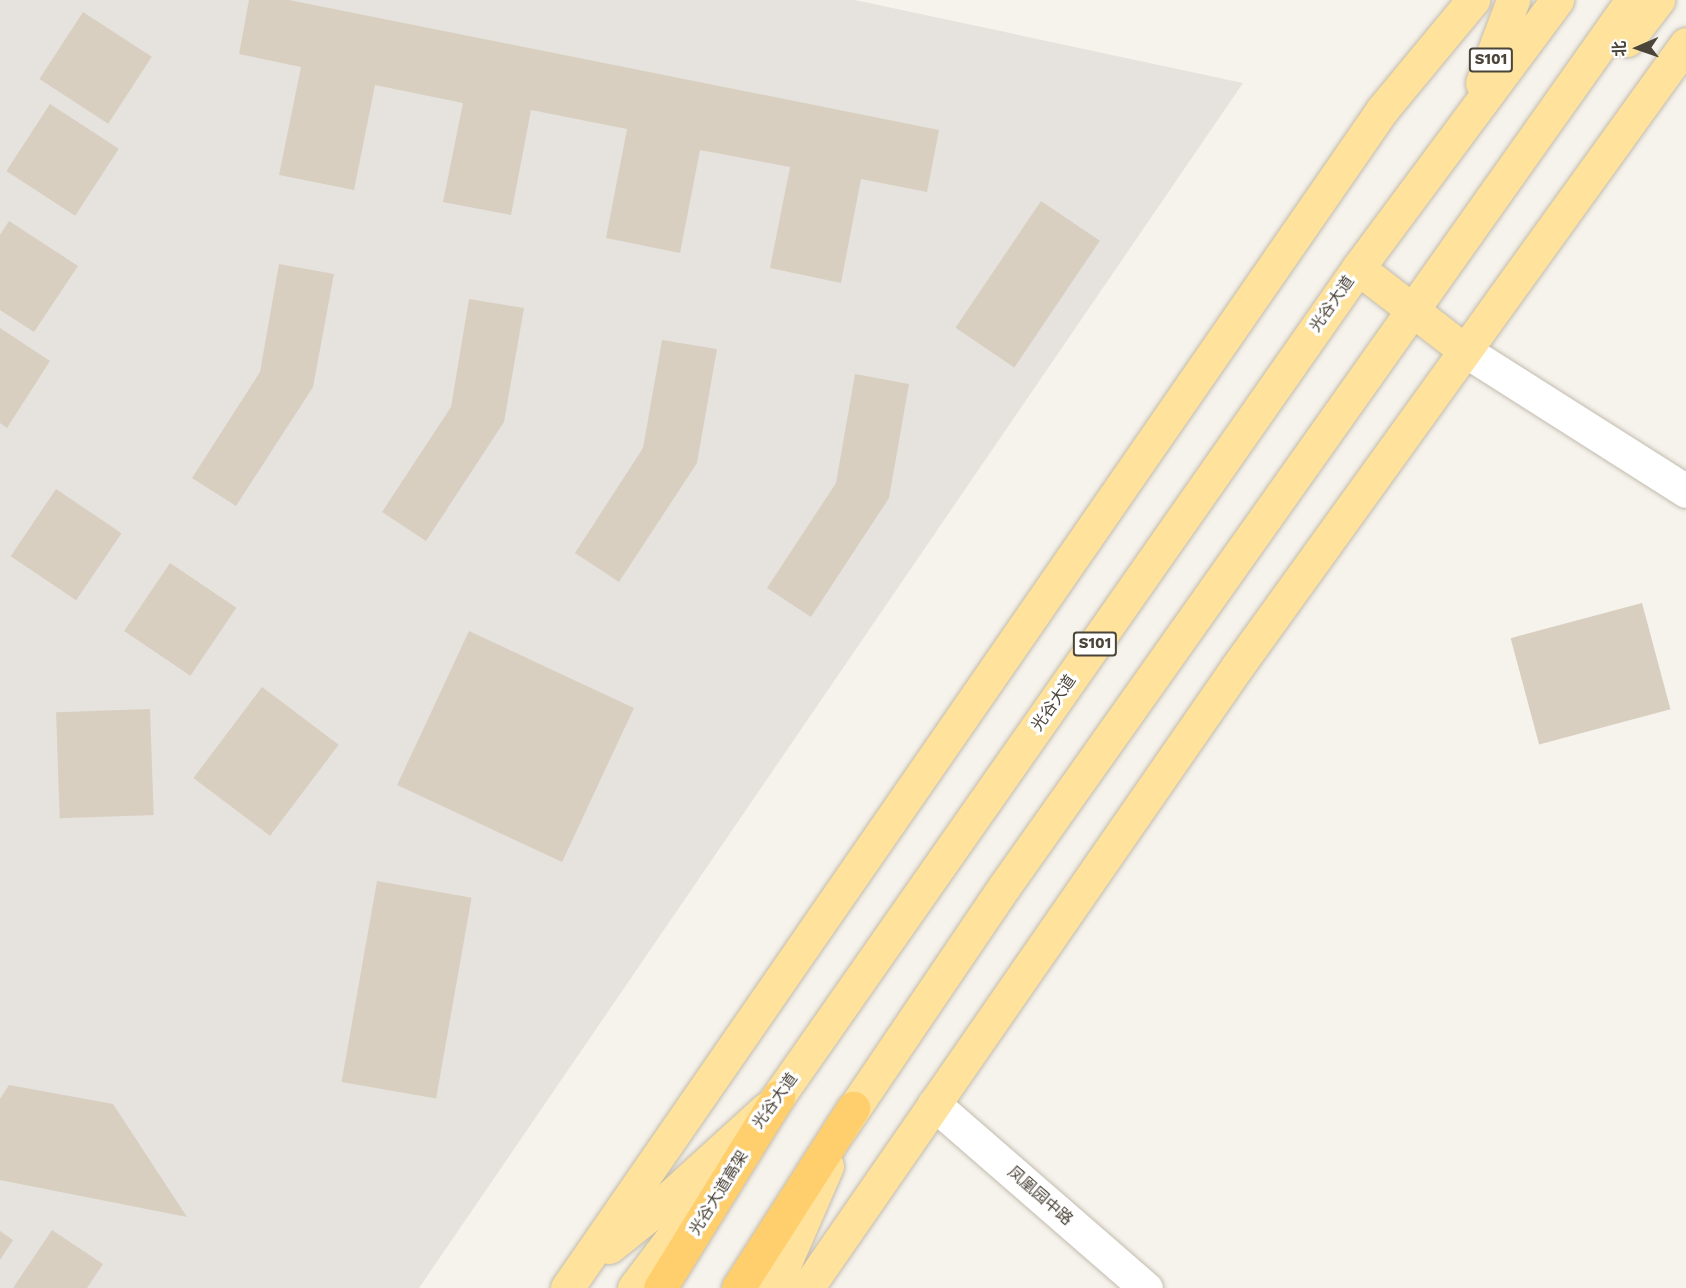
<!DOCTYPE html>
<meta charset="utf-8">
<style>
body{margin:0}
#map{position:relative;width:1686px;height:1288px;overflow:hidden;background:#f6f3ec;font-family:"Work Sans","Noto Sans SC",sans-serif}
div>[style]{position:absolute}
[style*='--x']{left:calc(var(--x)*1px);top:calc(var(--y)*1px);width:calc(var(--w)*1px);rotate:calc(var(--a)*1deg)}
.industrial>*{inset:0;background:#e6e2dd}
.building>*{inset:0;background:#d8cfc1;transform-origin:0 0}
.roads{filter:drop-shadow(0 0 2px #c2bbae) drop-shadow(0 0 2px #c2bbae)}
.minor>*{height:33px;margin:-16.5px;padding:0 16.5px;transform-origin:16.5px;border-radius:16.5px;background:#fff}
.major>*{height:33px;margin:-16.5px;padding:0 16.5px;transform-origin:16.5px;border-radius:16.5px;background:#ffe39c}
.highway>*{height:33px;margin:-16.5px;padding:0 16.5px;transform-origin:16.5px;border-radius:16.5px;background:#ffcf6e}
span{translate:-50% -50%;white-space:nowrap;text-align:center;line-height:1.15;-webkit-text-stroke:6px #fff;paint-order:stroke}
.shield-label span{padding:2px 4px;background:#fff;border:2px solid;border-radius:4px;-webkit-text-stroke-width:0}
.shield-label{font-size:15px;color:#4b4439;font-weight:700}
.street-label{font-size:16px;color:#4b4439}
.north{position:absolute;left:1608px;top:18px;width:60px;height:60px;-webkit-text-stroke:4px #fff;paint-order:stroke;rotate:268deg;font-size:16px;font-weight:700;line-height:24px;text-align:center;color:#4b4439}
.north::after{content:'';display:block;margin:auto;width:21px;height:27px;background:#4b4439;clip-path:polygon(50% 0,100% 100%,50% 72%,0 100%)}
</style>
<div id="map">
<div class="industrial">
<div style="clip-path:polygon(0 0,855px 0,1243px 83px,419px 1288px,0 1288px)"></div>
</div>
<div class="building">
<div style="clip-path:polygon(249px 0,289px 0,939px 130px,927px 192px,861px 179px,841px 283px,770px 268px,790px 167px,700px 150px,680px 253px,606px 238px,627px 129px,531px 110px,511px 215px,443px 202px,463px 103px,375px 85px,354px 190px,279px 175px,301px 67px,239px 54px)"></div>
<div style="left:83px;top:12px;width:82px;height:80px;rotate:33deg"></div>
<div style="left:50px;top:104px;width:82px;height:80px;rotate:33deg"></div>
<div style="left:1041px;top:201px;width:71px;height:153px;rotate:34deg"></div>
<div style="clip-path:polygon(9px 221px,78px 266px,34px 332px,0 310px,0 235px)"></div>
<div style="clip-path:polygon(279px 264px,334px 274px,313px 387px,236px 506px,192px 478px,260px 372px)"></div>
<div style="clip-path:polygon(469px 299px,524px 308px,504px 422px,426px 541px,382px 512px,451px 407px)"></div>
<div style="clip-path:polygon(0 328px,50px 361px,7px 428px,0 423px)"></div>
<div style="clip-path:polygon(662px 340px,717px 349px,697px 463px,619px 582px,575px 553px,643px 448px)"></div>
<div style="clip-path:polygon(855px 374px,909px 384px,889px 498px,811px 617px,767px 588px,836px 483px)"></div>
<div style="left:56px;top:489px;width:79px;height:81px;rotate:34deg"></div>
<div style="left:170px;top:563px;width:80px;height:82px;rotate:34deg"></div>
<div style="left:1642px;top:603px;width:110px;height:136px;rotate:75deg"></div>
<div style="left:469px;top:631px;width:182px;height:170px;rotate:25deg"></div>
<div style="left:262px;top:687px;width:96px;height:114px;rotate:37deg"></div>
<div style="left:150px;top:709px;width:106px;height:94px;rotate:88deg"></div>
<div style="left:377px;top:881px;width:96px;height:204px;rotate:10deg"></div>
<div style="clip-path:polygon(9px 1085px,113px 1104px,187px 1217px,0 1180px,0 1099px)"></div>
<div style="clip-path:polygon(52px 1230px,103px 1264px,87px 1288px,13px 1288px)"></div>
<div style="clip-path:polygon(0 1231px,13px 1240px,0 1260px)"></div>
</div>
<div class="roads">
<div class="minor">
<div style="--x:1464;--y:350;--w:263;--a:32.4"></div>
<div style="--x:934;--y:1104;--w:281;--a:41"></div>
</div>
<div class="major">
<div style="--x:1627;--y:40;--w:51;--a:-52.2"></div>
<div style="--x:1482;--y:83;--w:89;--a:-69.5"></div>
<div style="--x:1358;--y:268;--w:134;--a:37.7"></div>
<div style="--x:761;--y:1121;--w:1041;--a:-55.01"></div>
<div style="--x:1358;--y:268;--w:334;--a:-53.4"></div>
<div style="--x:838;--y:1132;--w:296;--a:-55.9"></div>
<div style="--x:1004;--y:887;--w:1087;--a:-54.7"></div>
<div style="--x:609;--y:1247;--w:56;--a:-38.5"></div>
<div style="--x:653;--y:1212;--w:153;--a:-42.3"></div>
<div style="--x:567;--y:1288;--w:1432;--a:-55.32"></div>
<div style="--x:1382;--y:110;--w:143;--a:-50.4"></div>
<div style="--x:634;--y:1288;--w:108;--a:-52.9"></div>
<div style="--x:774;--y:1288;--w:133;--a:-66.5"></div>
<div style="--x:807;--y:1288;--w:755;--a:-55.3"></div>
<div style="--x:1237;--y:667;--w:768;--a:-54.22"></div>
</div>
<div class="highway">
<div style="--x:660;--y:1288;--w:225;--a:-58.3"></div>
<div style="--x:738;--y:1288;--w:214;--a:-57.4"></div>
</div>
</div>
<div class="shield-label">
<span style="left:1491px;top:60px">S101</span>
<span style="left:1095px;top:644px">S101</span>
</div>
<div class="street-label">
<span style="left:1332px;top:304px;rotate:-55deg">光谷大道</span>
<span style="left:1054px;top:703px;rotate:-55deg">光谷大道</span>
<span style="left:775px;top:1101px;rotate:-54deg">光谷大道</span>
<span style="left:719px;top:1193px;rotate:-58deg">光谷大道高架</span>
<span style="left:1040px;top:1196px;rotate:41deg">凤凰园中路</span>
</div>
<div class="north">北</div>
</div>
